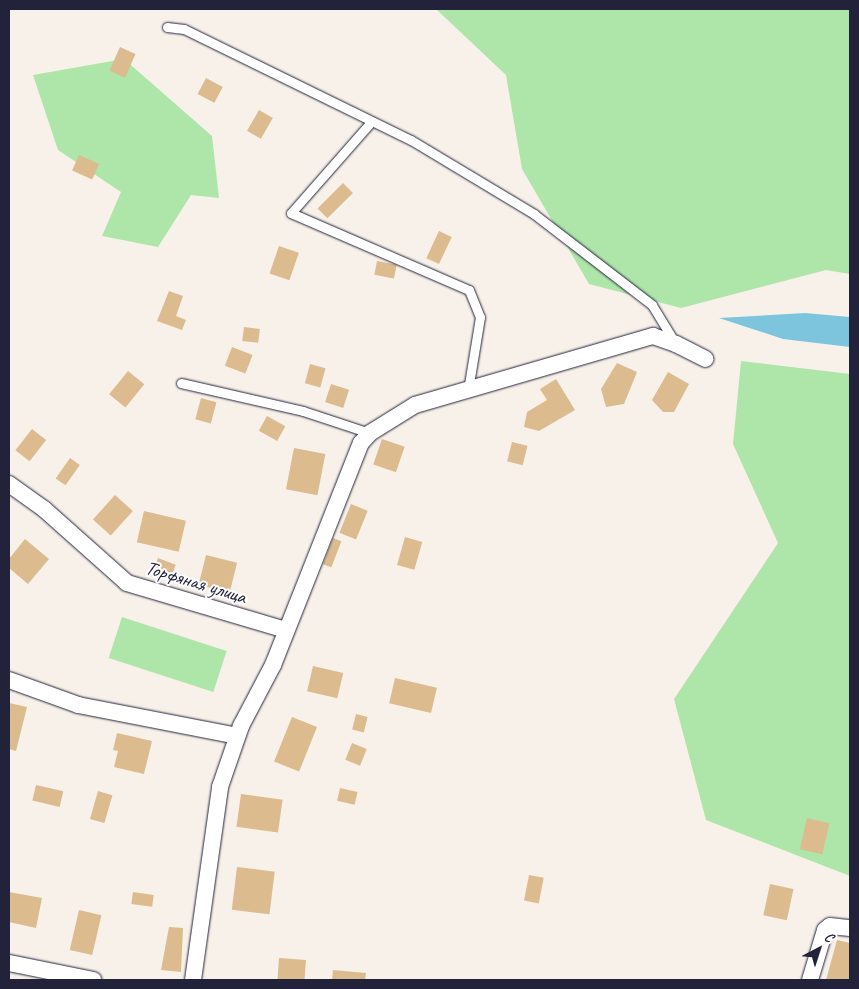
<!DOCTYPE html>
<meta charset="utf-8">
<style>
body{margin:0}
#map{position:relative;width:859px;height:989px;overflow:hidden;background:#f8f1e9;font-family:Caveat,sans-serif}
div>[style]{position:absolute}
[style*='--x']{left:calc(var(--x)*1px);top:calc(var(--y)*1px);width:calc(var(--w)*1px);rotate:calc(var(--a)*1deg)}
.green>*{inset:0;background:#aee5a9;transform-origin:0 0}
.water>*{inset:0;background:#7cc5dc}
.building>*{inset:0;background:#dcbb8f;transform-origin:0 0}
.roads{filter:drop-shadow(0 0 1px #22223b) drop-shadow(0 0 1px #22223b)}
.service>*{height:9px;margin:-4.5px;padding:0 4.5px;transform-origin:4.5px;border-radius:4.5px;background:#fff}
.minor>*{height:16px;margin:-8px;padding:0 8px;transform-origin:8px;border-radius:8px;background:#fff}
span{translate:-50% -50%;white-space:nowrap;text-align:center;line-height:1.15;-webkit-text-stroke:4px #fff;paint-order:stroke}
.street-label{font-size:20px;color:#22223b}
.frame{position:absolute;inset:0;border:10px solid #22223b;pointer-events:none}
.north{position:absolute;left:794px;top:924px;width:50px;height:50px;-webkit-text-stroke:4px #fff;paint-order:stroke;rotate:40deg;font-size:14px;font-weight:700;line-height:20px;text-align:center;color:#22223b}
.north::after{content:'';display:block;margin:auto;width:18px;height:22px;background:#22223b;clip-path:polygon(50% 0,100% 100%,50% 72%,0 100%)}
</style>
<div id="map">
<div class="green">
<div style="clip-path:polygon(436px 9px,850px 9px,850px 274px,826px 270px,681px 308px,589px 284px,522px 169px,506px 75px)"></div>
<div style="clip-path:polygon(124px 59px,212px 136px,219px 198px,191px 195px,158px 247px,102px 236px,121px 192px,58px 150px,33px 75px)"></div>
<div style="clip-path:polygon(741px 361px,850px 374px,850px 876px,706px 820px,674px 699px,778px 543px,733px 444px)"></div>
<div style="left:122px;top:617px;width:110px;height:43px;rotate:18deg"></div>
</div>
<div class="water">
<div style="clip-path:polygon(805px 313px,850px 317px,850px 347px,783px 339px,719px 318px)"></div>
</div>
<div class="building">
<div style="left:120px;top:47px;width:17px;height:26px;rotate:24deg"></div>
<div style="left:206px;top:78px;width:19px;height:18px;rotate:28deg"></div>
<div style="left:259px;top:110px;width:16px;height:24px;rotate:30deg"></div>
<div style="left:79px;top:155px;width:22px;height:17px;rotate:24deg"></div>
<div style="left:343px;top:183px;width:14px;height:36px;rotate:45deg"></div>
<div style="left:439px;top:231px;width:14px;height:30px;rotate:25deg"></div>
<div style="left:279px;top:246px;width:21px;height:29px;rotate:19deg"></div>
<div style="left:377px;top:261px;width:20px;height:14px;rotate:11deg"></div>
<div style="clip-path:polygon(169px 291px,183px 296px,176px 316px,186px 320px,182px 330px,157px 321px)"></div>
<div style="left:244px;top:327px;width:16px;height:14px;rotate:7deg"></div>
<div style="left:232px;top:347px;width:22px;height:20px;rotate:21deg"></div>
<div style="clip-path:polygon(617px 363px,637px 372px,624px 404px,606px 407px,601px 389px)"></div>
<div style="left:310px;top:364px;width:16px;height:20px;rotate:15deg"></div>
<div style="left:128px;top:371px;width:21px;height:30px;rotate:39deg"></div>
<div style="clip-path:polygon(668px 372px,689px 384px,674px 412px,663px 412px,652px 400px)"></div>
<div style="clip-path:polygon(556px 379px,575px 410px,539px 431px,524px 427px,527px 412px,547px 400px,540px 389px)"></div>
<div style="left:331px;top:384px;width:19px;height:19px;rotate:18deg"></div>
<div style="left:201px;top:398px;width:16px;height:22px;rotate:15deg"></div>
<div style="left:267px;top:416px;width:21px;height:17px;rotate:29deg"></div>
<div style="left:32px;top:429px;width:18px;height:27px;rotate:38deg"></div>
<div style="left:382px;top:439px;width:24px;height:27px;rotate:19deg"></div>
<div style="left:512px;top:442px;width:16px;height:20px;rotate:14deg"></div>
<div style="left:294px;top:448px;width:32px;height:42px;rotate:11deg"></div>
<div style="left:70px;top:458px;width:12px;height:25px;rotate:35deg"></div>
<div style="left:115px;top:495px;width:24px;height:33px;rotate:42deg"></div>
<div style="left:351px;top:504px;width:18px;height:31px;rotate:22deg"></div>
<div style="left:144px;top:511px;width:43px;height:32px;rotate:13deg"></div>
<div style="left:405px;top:537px;width:18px;height:29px;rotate:16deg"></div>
<div style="left:333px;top:538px;width:9px;height:28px;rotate:21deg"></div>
<div style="clip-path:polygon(25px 539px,49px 559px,28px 584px,9px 568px,9px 559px)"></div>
<div style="left:206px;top:555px;width:32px;height:31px;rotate:14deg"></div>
<div style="left:158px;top:558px;width:19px;height:15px;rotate:21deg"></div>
<div style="left:313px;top:666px;width:31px;height:26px;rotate:13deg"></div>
<div style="left:395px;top:678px;width:43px;height:26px;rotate:13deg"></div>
<div style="clip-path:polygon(9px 703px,27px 707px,16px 751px,9px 749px)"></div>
<div style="left:356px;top:714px;width:12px;height:16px;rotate:14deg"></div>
<div style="left:292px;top:717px;width:27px;height:48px;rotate:22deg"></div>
<div style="clip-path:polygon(117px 733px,152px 741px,144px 774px,114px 767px,118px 751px,113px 750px)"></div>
<div style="left:352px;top:743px;width:16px;height:18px;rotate:22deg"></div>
<div style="left:36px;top:785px;width:28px;height:16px;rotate:13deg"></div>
<div style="left:340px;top:788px;width:18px;height:13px;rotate:13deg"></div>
<div style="left:98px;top:791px;width:15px;height:29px;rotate:16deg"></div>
<div style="left:241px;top:794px;width:42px;height:33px;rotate:8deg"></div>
<div style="left:807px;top:818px;width:23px;height:32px;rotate:13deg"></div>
<div style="left:237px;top:867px;width:38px;height:43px;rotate:7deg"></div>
<div style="left:529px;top:875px;width:15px;height:26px;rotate:11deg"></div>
<div style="left:770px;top:884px;width:24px;height:32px;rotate:12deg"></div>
<div style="clip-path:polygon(9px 892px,42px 898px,36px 928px,9px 922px)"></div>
<div style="left:133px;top:892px;width:21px;height:12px;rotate:8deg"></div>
<div style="left:79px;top:910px;width:23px;height:41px;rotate:13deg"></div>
<div style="clip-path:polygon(169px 927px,183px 928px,181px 972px,161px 970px)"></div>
<div style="clip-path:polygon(837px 940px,850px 943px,850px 980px,826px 980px)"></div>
<div style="left:279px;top:958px;width:27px;height:22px;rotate:4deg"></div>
<div style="clip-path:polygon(333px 970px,366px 973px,365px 980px,332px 980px)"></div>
</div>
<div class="roads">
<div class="service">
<div style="--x:167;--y:27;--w:17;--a:7"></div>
<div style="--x:184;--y:29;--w:253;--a:26.1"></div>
<div style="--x:411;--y:140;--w:144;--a:31"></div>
<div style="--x:534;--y:214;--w:149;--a:37.6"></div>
<div style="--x:652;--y:305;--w:42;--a:58.6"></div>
<div style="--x:371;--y:122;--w:121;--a:131.3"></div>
<div style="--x:291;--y:213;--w:194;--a:23.4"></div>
<div style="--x:469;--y:290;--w:29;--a:68"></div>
<div style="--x:480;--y:317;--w:74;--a:99.3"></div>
<div style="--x:181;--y:383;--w:125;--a:12.9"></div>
<div style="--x:303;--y:411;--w:71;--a:18.2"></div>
</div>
<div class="minor">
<div style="--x:9;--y:484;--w:43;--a:35.5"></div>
<div style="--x:44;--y:509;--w:111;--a:41.7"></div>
<div style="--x:127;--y:583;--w:166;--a:16.5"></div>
<div style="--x:9;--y:680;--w:73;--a:19.9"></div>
<div style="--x:78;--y:705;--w:162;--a:11"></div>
<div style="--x:9;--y:963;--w:86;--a:11.4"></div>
<div style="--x:193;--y:980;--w:195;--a:-82"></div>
<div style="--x:220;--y:787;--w:65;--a:-71"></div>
<div style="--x:241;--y:726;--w:69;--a:-62.3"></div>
<div style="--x:273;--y:665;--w:239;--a:-68.4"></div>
<div style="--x:361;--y:443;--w:13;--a:-48"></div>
<div style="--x:370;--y:433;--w:53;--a:-31.9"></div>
<div style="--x:415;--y:405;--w:248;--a:-16.2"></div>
<div style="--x:653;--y:336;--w:24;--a:19"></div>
<div style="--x:676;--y:344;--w:33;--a:27"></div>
<div style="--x:810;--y:980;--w:52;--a:-73.3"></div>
<div style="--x:825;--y:930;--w:6;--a:-39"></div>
<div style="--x:830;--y:926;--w:20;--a:6"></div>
</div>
</div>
<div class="street-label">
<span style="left:196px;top:582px;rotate:17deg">Торфяная улица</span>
</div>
<div class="frame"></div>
<div class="north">С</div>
</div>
